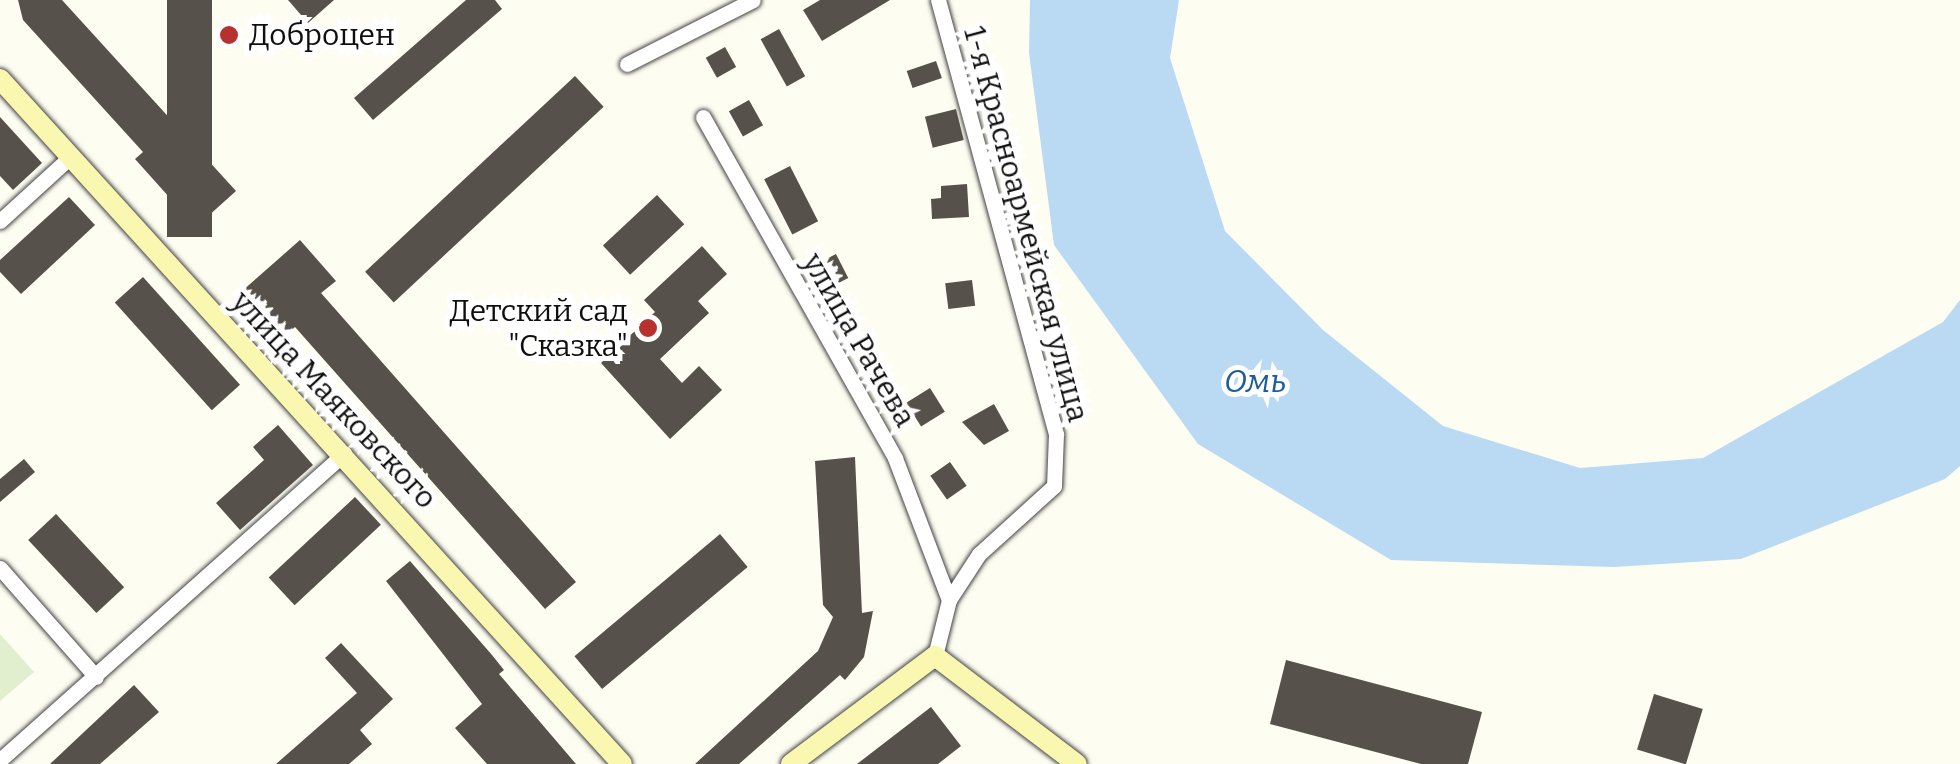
<!DOCTYPE html>
<meta charset="utf-8">
<style>
body{margin:0}
#map{position:relative;width:1960px;height:764px;overflow:hidden;background:#fefdf2;font-family:Bitter,serif}
div>[style]{position:absolute}
[style*='--x']{left:calc(var(--x)*1px);top:calc(var(--y)*1px);width:calc(var(--w)*1px);rotate:calc(var(--a)*1deg)}
.pitch>*{inset:0;background:#e1efce}
.water>*{inset:0;background:#bad9f3}
.building>*{inset:0;background:#57514c;transform-origin:0 0}
.roads{filter:drop-shadow(0 0 2px #424242) drop-shadow(0 0 2px #424242)}
.street>*{height:15px;margin:-7.5px;padding:0 7.5px;transform-origin:7.5px;border-radius:7.5px;background:#fff}
.secondary>*{height:20px;margin:-10px;padding:0 10px;transform-origin:10px;border-radius:10px;background:#faf7b1}
.dots>*{width:28px;height:28px;translate:-50% -50%;box-sizing:border-box;border:5px solid #fff;border-radius:50%}
span{translate:-50% -50%;white-space:nowrap;text-align:center;line-height:1.15;-webkit-text-stroke:10px #fff;paint-order:stroke}
.poi-label{font-size:30px;color:#0f0f0f}
.left{translate:0 -50%;text-align:left}
.right{translate:-100% -50%;text-align:right}
.street-label{font-size:30px;color:#0f0f0f}
.water-label{font-size:32px;color:#1f5c9a;font-style:italic}
</style>
<div id="map">
<div class="pitch">
<div style="clip-path:polygon(0 634px,34px 672px,0 701px)"></div>
</div>
<div class="water">
<div style="clip-path:polygon(1030px 0,1179px 0,1170px 58px,1225px 231px,1323px 330px,1443px 426px,1580px 468px,1703px 458px,1943px 322px,1960px 300px,1960px 466px,1945px 479px,1741px 559px,1614px 567px,1391px 560px,1198px 444px,1054px 245px,1029px 53px)"></div>
</div>
<div class="building">
<div style="clip-path:polygon(18px 0,62px 0,236px 191px,196px 227px,135px 159px,143px 152px,23px 20px)"></div>
<div style="left:167px;top:0;width:45px;height:237px"></div>
<div style="clip-path:polygon(288px 0,334px 0,308px 23px)"></div>
<div style="clip-path:polygon(466px 0,495px 0,502px 9px,373px 120px,354px 98px)"></div>
<div style="clip-path:polygon(820px 0,890px 0,822px 41px,803px 10px)"></div>
<div style="left:779px;top:29px;width:54px;height:21px;rotate:61deg"></div>
<div style="left:725px;top:47px;width:23px;height:22px;rotate:61deg"></div>
<div style="left:936px;top:61px;width:18px;height:31px;rotate:71deg"></div>
<div style="left:575px;top:76px;width:42px;height:287px;rotate:47deg"></div>
<div style="left:749px;top:100px;width:29px;height:23px;rotate:61deg"></div>
<div style="left:956px;top:109px;width:32px;height:32px;rotate:76deg"></div>
<div style="clip-path:polygon(0 117px,42px 163px,13px 190px,0 176px)"></div>
<div style="left:790px;top:166px;width:62px;height:29px;rotate:63deg"></div>
<div style="clip-path:polygon(967px 184px,969px 217px,932px 219px,931px 199px,941px 198px,941px 186px)"></div>
<div style="left:657px;top:195px;width:40px;height:74px;rotate:47deg"></div>
<div style="clip-path:polygon(69px 197px,95px 225px,21px 294px,0 272px,0 260px)"></div>
<div style="clip-path:polygon(300px 240px,336px 281px,321px 293px,576px 582px,545px 609px,295px 327px,282px 339px,241px 292px)"></div>
<div style="clip-path:polygon(702px 246px,727px 274px,698px 301px,709px 313px,660px 359px,682px 383px,699px 366px,722px 390px,670px 439px,601px 363px,655px 312px,644px 300px)"></div>
<div style="left:836px;top:254px;width:27px;height:29px;rotate:63deg"></div>
<div style="left:143px;top:277px;width:145px;height:38px;rotate:48deg"></div>
<div style="left:972px;top:280px;width:26px;height:27px;rotate:83deg"></div>
<div style="left:930px;top:388px;width:28px;height:28px;rotate:58deg"></div>
<div style="clip-path:polygon(994px 404px,1009px 431px,984px 445px,962px 422px)"></div>
<div style="clip-path:polygon(278px 425px,313px 465px,240px 530px,216px 503px,264px 460px,253px 447px)"></div>
<div style="clip-path:polygon(855px 457px,862px 613px,873px 611px,864px 657px,845px 680px,840px 675px,739px 764px,695px 764px,818px 651px,833px 617px,823px 605px,815px 461px)"></div>
<div style="clip-path:polygon(24px 459px,35px 472px,0 502px,0 479px)"></div>
<div style="left:950px;top:462px;width:29px;height:24px;rotate:55deg"></div>
<div style="left:355px;top:497px;width:38px;height:118px;rotate:47deg"></div>
<div style="left:56px;top:514px;width:100px;height:38px;rotate:47deg"></div>
<div style="left:720px;top:534px;width:43px;height:190px;rotate:50deg"></div>
<div style="clip-path:polygon(410px 561px,492px 655px,504px 670px,499px 674px,576px 764px,487px 764px,455px 728px,482px 704px,386px 581px)"></div>
<div style="clip-path:polygon(341px 643px,393px 699px,360px 730px,372px 744px,349px 764px,276px 764px,357px 693px,325px 658px)"></div>
<div style="clip-path:polygon(1286px 660px,1482px 712px,1468px 764px,1421px 764px,1270px 724px)"></div>
<div style="clip-path:polygon(134px 685px,159px 712px,100px 764px,50px 764px)"></div>
<div style="left:1654px;top:694px;width:51px;height:58px;rotate:17deg"></div>
<div style="clip-path:polygon(931px 707px,961px 746px,938px 764px,857px 764px)"></div>
</div>
<div class="roads">
<div class="street">
<div style="--x:627;--y:64;--w:141;--a:-26.9"></div>
<div style="--x:703;--y:117;--w:391;--a:60.6"></div>
<div style="--x:895;--y:458;--w:152;--a:69.2"></div>
<div style="--x:0;--y:221;--w:93;--a:-42.4"></div>
<div style="--x:0;--y:568;--w:145;--a:48.6"></div>
<div style="--x:935;--y:656;--w:58;--a:-76"></div>
<div style="--x:949;--y:600;--w:55;--a:-56.9"></div>
<div style="--x:979;--y:554;--w:101;--a:-42.2"></div>
<div style="--x:1054;--y:486;--w:52;--a:-87.8"></div>
<div style="--x:1056;--y:434;--w:450;--a:-105.2"></div>
<div style="--x:0;--y:760;--w:461;--a:-41.7"></div>
</div>
<div class="secondary">
<div style="--x:0;--y:79;--w:925;--a:47.76"></div>
<div style="--x:791;--y:764;--w:180;--a:-36.9"></div>
<div style="--x:935;--y:656;--w:178;--a:37.3"></div>
</div>
</div>
<div class="dots">
<div style="left:229px;top:35px;background:#b7322f"></div>
<div style="left:648px;top:328px;background:#b7322f"></div>
</div>
<div class="poi-label">
<span class="left" style="left:249px;top:35px">Доброцен</span>
<span class="right" style="left:628px;top:328px">Детский сад<br>"Сказка"</span>
</div>
<div class="street-label">
<span style="left:1026px;top:224px;rotate:75deg">1-я Красноармейская улица</span>
<span style="left:859px;top:340px;rotate:60deg">улица Рачева</span>
<span style="left:334px;top:400px;rotate:47deg">улица Маяковского</span>
</div>
<div class="water-label">
<span style="left:1255px;top:381px">Омь</span>
</div>
</div>
